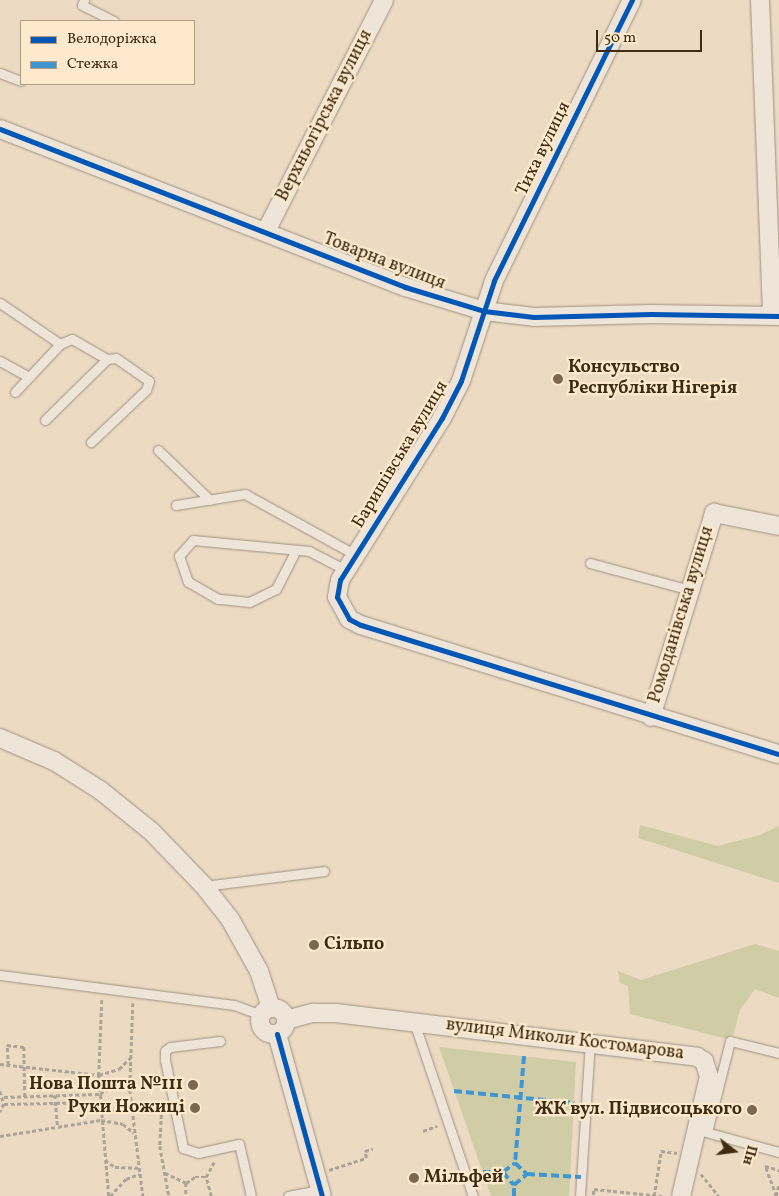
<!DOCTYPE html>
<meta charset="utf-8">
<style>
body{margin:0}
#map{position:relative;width:779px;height:1196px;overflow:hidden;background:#ecdac2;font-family:Vollkorn,serif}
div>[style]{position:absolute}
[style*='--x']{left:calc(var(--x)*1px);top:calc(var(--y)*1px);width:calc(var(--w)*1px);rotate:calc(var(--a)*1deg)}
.green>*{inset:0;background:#d0cda6}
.path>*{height:2.5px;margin-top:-1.25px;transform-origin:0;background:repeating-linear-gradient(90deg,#ada499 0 4px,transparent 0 6.5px)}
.roads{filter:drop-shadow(0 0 1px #9e9181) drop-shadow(0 0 1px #9e9181)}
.service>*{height:9px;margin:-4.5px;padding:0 4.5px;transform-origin:4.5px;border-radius:4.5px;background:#eee4d8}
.minor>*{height:18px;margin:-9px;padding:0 9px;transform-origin:9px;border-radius:9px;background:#eee4d8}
.minor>.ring{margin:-9px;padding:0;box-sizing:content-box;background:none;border:18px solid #eee4d8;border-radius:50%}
.quiet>*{height:4px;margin-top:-2px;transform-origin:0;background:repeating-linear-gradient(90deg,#3f96d3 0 8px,transparent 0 12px)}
.cycleway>*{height:5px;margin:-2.5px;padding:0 2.5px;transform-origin:2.5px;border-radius:2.5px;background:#0057b8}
.dots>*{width:14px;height:14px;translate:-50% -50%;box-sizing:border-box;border:2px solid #fee9cc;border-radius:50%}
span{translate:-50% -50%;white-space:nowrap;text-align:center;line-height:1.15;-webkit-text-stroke:4.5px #fee9cc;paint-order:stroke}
.street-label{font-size:18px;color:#3f2b12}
.poi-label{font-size:18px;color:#3f2b12;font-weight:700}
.left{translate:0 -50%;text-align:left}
.right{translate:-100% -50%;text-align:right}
.legend{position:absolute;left:20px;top:20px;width:175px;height:65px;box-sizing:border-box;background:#fee9cc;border:1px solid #b29d82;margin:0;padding:6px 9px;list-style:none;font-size:15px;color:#3f2b12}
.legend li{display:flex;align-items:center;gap:10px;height:25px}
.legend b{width:25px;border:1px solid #b29d82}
.north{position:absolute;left:709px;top:1126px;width:50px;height:50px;-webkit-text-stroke:4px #fee9cc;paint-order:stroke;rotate:105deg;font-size:14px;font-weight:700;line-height:20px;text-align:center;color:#3f2b12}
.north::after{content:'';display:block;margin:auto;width:18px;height:22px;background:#3f2b12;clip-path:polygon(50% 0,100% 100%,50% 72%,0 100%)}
.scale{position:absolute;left:596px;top:30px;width:106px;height:22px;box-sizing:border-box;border:2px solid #3f2b12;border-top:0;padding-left:6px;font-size:15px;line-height:18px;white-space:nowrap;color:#3f2b12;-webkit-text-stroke:4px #fee9cc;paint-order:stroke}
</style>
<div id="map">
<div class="green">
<div style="clip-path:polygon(640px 825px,718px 846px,760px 835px,779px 826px,779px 883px,638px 838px)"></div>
<div style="clip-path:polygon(755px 944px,779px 951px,779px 998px,755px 989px,740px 1010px,734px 1033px,727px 1039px,630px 1014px,628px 986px,620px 983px,618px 971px,641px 980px)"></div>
<div style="clip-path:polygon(439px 1047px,576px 1062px,569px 1196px,491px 1196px)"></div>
</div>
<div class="path">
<div style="--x:102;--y:1000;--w:75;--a:92.3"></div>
<div style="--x:99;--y:1075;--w:121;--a:85.3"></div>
<div style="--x:133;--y:1003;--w:87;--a:92"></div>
<div style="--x:130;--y:1090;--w:107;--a:83"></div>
<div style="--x:0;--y:1064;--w:100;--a:6.3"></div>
<div style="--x:99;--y:1075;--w:21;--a:-17"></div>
<div style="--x:119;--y:1069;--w:16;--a:-45"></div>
<div style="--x:8;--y:1065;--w:20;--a:-93"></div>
<div style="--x:7;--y:1045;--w:17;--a:7"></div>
<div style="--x:24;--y:1047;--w:49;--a:88.8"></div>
<div style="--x:0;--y:1091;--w:14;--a:73"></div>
<div style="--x:4;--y:1104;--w:9;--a:117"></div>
<div style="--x:55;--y:1095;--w:32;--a:85"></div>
<div style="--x:4;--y:1097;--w:96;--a:-1.8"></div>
<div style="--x:100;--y:1094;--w:17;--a:-36"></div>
<div style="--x:114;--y:1084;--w:17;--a:21"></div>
<div style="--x:4;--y:1104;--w:96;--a:-1.2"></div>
<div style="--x:100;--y:1102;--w:16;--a:35"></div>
<div style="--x:113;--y:1111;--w:7;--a:0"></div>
<div style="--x:120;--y:1111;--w:13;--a:-42"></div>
<div style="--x:162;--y:1108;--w:38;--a:93"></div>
<div style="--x:160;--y:1146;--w:51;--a:79.8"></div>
<div style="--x:423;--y:1131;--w:15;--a:-20"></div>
<div style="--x:0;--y:1136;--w:102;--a:-9"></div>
<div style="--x:101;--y:1120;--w:22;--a:10"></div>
<div style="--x:123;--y:1124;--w:14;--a:39"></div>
<div style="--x:105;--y:1160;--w:12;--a:35"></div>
<div style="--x:115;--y:1167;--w:23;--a:2"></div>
<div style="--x:329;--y:1170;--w:39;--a:-18"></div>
<div style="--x:366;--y:1158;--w:7;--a:-98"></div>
<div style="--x:365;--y:1151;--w:8;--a:-14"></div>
<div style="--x:165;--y:1173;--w:23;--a:25"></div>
<div style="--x:186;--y:1183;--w:13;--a:90"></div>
<div style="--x:701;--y:1174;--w:28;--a:51"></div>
<div style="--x:186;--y:1183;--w:11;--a:-34"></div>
<div style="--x:195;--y:1177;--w:11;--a:0"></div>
<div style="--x:593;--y:1195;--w:6;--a:-81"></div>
<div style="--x:594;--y:1189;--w:68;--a:5.9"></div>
<div style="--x:110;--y:1196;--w:23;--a:-47"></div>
<div style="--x:126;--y:1179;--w:14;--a:-21"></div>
<div style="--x:211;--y:1196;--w:20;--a:-105"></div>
<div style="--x:206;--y:1177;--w:19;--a:-62"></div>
<div style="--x:654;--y:1196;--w:46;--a:-81.2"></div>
<div style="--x:661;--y:1151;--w:16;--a:7"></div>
<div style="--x:776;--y:1196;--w:32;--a:-110"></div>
<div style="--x:765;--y:1166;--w:15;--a:16"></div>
<div style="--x:776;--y:1196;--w:13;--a:-77"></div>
</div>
<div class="roads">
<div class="service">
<div style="--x:84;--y:0;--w:5;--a:112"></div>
<div style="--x:82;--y:5;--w:36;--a:27"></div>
<div style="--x:0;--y:73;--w:22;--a:21"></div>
<div style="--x:0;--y:303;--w:73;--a:34.3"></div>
<div style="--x:60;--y:344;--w:13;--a:-23"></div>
<div style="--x:72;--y:339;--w:40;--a:29.7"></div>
<div style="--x:107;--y:359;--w:9;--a:-6"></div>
<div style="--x:116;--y:358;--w:40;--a:34.9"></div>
<div style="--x:149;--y:381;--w:9;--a:108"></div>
<div style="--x:146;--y:390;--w:76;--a:136.6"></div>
<div style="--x:0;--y:361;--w:33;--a:29"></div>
<div style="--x:15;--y:392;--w:66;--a:-46.8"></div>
<div style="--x:45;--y:420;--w:87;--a:-44.5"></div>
<div style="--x:158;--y:450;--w:72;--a:43.9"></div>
<div style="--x:176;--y:505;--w:70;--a:-9.1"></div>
<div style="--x:245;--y:494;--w:127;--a:28.8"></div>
<div style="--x:296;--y:550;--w:44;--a:117.1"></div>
<div style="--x:276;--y:589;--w:30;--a:154"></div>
<div style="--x:249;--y:602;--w:31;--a:-174"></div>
<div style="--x:218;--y:599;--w:34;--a:-150"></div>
<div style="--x:188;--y:582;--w:28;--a:-109"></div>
<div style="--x:179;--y:556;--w:21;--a:-49"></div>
<div style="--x:193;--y:540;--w:117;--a:5.4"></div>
<div style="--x:309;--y:551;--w:42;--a:27.2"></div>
<div style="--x:590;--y:563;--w:104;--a:15.1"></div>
<div style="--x:204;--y:886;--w:121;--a:-7.1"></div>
<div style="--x:0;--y:975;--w:236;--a:7.3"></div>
<div style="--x:234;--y:1005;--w:29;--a:20"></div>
<div style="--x:414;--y:1022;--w:184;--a:71.3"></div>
<div style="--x:220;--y:1041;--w:50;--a:173.2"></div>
<div style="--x:170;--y:1047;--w:6;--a:141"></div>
<div style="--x:165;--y:1051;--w:9;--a:90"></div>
<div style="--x:165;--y:1060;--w:90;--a:78.4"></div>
<div style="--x:183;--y:1148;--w:16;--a:18"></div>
<div style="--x:198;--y:1153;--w:42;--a:-12.4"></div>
<div style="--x:239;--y:1144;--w:53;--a:77"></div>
<div style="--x:702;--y:1131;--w:80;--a:15.3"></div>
<div style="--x:707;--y:1132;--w:94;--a:-75.8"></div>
<div style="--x:730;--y:1041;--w:50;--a:13.8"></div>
<div style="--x:288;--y:1196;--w:33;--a:-11"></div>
<div style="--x:580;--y:1196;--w:153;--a:-86.3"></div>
</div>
<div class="minor">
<div style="--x:632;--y:0;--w:313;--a:116.2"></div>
<div style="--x:494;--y:281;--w:105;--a:108.3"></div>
<div style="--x:461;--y:381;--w:42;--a:117.2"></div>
<div style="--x:442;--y:418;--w:191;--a:122.2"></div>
<div style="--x:340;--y:580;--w:17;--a:100"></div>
<div style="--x:337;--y:597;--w:25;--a:61"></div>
<div style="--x:349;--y:619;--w:13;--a:27"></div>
<div style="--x:361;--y:625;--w:437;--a:17.2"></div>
<div style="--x:760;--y:0;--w:315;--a:87.8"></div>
<div style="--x:0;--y:129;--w:435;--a:21.3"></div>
<div style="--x:405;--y:287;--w:83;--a:16.9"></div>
<div style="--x:484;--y:311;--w:50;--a:6.8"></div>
<div style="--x:534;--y:317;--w:117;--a:-1.5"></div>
<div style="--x:651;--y:314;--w:128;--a:0.9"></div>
<div style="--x:266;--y:231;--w:259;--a:-62.9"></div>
<div style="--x:651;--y:717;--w:214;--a:-72.8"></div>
<div style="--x:714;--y:513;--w:66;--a:11.3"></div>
<div style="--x:0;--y:738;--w:59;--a:23.1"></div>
<div style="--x:54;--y:761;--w:54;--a:32.2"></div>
<div style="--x:100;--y:790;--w:67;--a:38.9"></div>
<div style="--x:152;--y:832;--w:75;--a:46.1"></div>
<div style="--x:204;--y:886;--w:42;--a:51.8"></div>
<div style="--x:230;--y:919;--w:60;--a:60.9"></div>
<div style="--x:259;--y:971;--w:39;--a:72"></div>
<div class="ring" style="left:260px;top:1008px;width:8px;height:8px"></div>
<div style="--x:286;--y:1020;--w:28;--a:-15"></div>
<div style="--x:313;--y:1013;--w:23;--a:0"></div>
<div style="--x:336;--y:1013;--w:364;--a:6.9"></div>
<div style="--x:697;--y:1057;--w:8;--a:30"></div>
<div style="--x:704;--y:1061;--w:16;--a:72"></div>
<div style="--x:709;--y:1076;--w:123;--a:103.1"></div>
<div style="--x:277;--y:1034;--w:168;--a:74.5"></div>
</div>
</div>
<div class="quiet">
<div style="--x:524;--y:1056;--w:107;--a:94.8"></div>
<div style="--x:515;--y:1163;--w:16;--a:43"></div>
<div style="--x:527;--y:1174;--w:54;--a:3.2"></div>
<div style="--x:454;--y:1091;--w:121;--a:5.7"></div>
<div style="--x:483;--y:1172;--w:20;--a:0"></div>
<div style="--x:503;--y:1172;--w:15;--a:-37"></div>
<div style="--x:503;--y:1172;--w:17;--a:50"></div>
<div style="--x:514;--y:1185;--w:17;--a:-40"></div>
<div style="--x:514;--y:1196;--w:11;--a:-90"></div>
</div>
<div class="cycleway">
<div style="--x:632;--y:0;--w:313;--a:116.2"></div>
<div style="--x:494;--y:281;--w:105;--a:108.3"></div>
<div style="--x:461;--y:381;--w:42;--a:117.2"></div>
<div style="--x:442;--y:418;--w:191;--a:122.2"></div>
<div style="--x:340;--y:580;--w:17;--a:100"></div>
<div style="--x:337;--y:597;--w:25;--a:61"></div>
<div style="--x:349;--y:619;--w:13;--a:27"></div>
<div style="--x:361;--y:625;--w:437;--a:17.2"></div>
<div style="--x:0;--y:129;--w:435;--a:21.3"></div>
<div style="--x:405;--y:287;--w:83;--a:16.9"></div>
<div style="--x:484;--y:311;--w:50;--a:6.8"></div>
<div style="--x:534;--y:317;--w:117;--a:-1.5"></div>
<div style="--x:651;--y:314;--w:128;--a:0.9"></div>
<div style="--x:277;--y:1034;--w:168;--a:74.5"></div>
</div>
<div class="dots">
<div style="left:558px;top:379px;background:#7c6850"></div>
<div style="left:314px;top:945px;background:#7c6850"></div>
<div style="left:193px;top:1085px;background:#7c6850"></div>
<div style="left:195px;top:1108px;background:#7c6850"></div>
<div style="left:752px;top:1110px;background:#7c6850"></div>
<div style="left:414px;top:1178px;background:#7c6850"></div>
</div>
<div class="street-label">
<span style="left:325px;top:116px;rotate:-63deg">Верхньогірська вулиця</span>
<span style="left:544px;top:149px;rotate:-64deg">Тиха вулиця</span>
<span style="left:384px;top:262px;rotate:21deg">Товарна вулиця</span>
<span style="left:401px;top:455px;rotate:-59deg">Баришівська вулиця</span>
<span style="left:682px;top:615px;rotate:-73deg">Ромоданівська вулиця</span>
<span style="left:565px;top:1040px;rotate:7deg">вулиця Миколи Костомарова</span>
</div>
<div class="poi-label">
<span class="left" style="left:568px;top:379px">Консульство<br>Республіки Нігерія</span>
<span class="left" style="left:324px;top:945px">Сільпо</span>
<span class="right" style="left:183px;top:1085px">Нова Пошта №111</span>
<span class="right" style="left:185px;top:1108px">Руки Ножиці</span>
<span class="right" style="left:742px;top:1110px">ЖК вул. Підвисоцького</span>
<span class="left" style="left:424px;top:1178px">Мільфей</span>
</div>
<ul class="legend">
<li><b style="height:6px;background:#0057b8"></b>Велодоріжка</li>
<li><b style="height:6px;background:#3f96d3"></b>Стежка</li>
</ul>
<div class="north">Пн</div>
<div class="scale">50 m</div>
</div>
